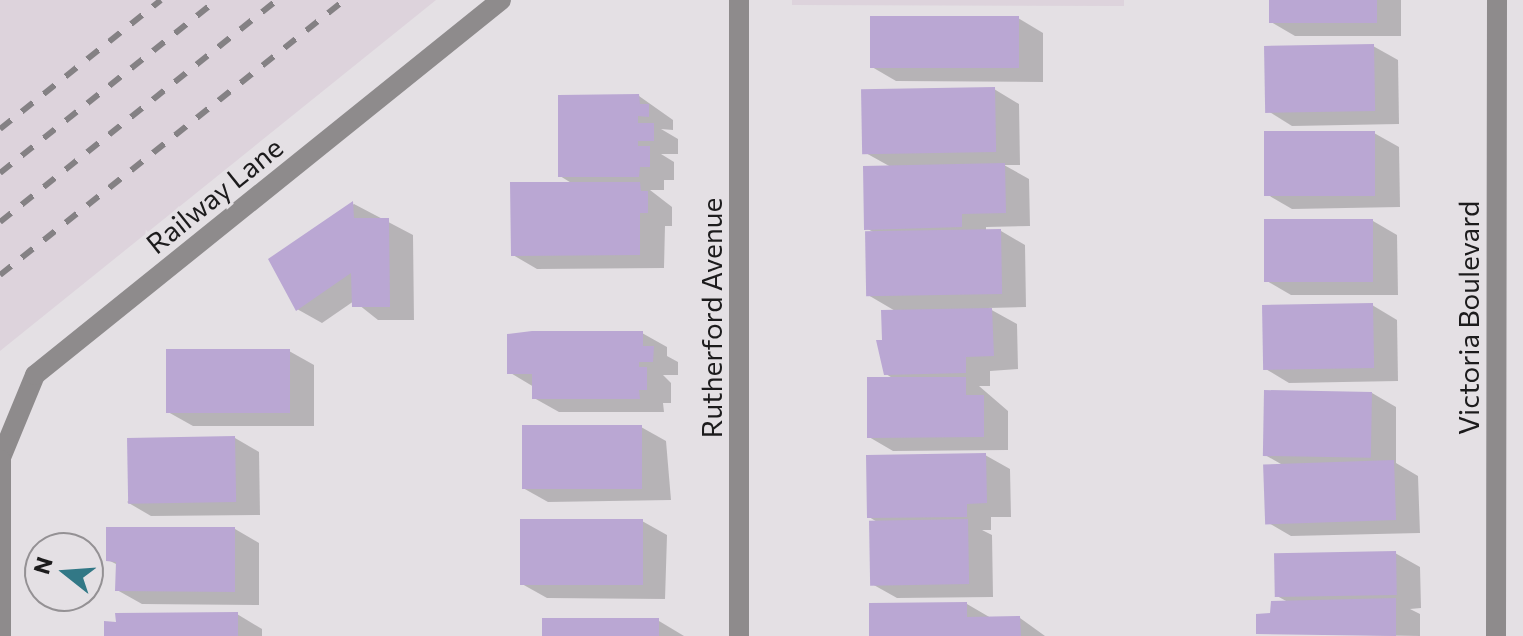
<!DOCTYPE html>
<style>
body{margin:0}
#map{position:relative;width:1523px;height:636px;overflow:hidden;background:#e4e0e4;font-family:Commissioner,sans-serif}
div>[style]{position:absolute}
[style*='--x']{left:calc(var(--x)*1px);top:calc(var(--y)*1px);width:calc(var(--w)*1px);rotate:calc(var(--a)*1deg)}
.built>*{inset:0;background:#ddd3dc}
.shadow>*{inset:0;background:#0003}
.building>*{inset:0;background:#baa7d3;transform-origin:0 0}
.service>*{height:20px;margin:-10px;padding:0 10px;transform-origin:10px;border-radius:10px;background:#8e8b8c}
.minor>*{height:20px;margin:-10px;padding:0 10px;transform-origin:10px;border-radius:10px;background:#8e8b8c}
.rail>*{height:6px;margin-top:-3px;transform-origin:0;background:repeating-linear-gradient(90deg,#848184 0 14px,transparent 0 28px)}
span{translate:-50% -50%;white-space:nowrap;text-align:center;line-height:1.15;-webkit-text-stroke:6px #e4e0e4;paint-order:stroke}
.street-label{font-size:28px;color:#1c1b1c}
.north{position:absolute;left:24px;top:532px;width:80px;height:80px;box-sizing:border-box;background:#e4e0e4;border:2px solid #949194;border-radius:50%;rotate:287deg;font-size:22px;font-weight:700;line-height:32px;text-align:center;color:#1c1b1c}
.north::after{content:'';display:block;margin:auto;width:28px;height:36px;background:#327886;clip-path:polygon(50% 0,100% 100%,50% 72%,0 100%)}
</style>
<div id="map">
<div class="built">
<div style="clip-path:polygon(0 0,436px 0,0 351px)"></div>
<div style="clip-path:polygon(792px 0,1124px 0,1124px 6px,792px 5px)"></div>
</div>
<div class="shadow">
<div style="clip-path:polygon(1271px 0,1401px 0,1401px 36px,1295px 36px,1271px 22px)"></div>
<div style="clip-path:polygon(1018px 18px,1043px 33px,1043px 82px,896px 81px,872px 67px)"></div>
<div style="clip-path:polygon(1373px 46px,1398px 60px,1399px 124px,1292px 126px,1268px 111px)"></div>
<div style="clip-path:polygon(994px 89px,1019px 104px,1020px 165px,1004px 165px,1029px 179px,1030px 226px,986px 227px,986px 231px,1001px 231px,1025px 245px,1026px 307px,988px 308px,1017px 324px,1018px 369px,990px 371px,990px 386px,979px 386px,1008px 411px,1008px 450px,893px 451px,869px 437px,894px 379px,886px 374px,884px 341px,897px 312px,868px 295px,875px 233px,866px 228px,891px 167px,864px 152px)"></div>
<div style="clip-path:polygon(639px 96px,673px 120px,673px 130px,661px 129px,678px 139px,678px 154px,661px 154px,674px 162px,674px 180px,664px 180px,664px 190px,650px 190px,672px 207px,672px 226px,665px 226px,664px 268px,537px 269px,513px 255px,573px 184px,560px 176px)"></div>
<div style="clip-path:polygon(1374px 133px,1399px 147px,1400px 207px,1292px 209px,1268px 195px)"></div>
<div style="clip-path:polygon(354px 204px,413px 235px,414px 320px,378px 320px,354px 301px,322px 323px,297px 309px,270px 260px)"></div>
<div style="clip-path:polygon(1373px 221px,1397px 235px,1398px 295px,1291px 295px,1267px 281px)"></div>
<div style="clip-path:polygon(1372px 305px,1397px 320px,1398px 381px,1289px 383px,1264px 368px)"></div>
<div style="clip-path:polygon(642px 333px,667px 347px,667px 356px,678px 362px,678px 375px,663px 375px,671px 383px,671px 403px,663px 403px,664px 412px,559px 412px,534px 398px,534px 387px,509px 372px)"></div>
<div style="clip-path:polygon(289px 351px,314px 365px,314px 426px,193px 426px,168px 412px)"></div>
<div style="clip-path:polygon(1372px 393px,1396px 407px,1396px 463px,1418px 476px,1420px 533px,1291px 536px,1267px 522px,1281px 464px,1265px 455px)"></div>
<div style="clip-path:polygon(641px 427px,666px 441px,671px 500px,548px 502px,523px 488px)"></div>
<div style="clip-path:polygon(235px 438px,259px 452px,260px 515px,151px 516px,127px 502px)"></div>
<div style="clip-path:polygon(985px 455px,1010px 469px,1011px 517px,991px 517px,991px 530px,982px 530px,992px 535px,993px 597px,897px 598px,872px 584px,879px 523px,869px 517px)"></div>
<div style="clip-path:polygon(642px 521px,667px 535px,665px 599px,547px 598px,522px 584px)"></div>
<div style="clip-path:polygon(235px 529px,259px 543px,259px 605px,142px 604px,117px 590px,118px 565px,108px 560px)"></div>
<div style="clip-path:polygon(1395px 553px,1420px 567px,1421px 608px,1410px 609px,1420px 614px,1420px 636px,1258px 633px,1288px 602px,1277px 596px)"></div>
<div style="clip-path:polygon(967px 604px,991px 618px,1020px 618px,1045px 636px,871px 636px)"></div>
<div style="clip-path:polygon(237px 614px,262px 629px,262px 636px,106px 636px)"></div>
<div style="clip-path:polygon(659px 621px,684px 636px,544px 636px)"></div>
</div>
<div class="building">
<div style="left:1269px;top:0;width:108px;height:23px"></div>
<div style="left:870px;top:16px;width:149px;height:52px"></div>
<div style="left:1374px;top:44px;width:67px;height:110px;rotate:89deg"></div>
<div style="left:995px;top:87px;width:65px;height:134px;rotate:89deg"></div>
<div style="clip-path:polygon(639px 94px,640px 104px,649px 104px,649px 117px,638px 116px,638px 123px,654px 123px,654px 141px,638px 141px,638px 146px,650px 146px,650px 167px,640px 167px,639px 177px,558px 177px,558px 95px)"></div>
<div style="left:1264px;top:131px;width:111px;height:65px"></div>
<div style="clip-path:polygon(1005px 163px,1006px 213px,962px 214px,962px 227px,864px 230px,863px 166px)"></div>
<div style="clip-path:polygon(510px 182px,640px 182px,641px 191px,648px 191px,648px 213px,640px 213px,640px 255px,511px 256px)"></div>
<div style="clip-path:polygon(353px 201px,354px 218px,389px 218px,390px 307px,352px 307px,351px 273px,296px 311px,268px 259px)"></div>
<div style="left:1264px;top:219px;width:109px;height:63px"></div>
<div style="left:1001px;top:229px;width:65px;height:136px;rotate:89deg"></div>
<div style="left:1373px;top:303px;width:65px;height:111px;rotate:89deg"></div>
<div style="clip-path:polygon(992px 308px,994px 356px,966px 357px,966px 373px,884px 375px,876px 340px,882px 340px,881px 310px)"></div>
<div style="clip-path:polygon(532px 331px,643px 331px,643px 346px,654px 346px,653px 362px,639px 362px,639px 367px,647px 367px,647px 390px,639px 390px,640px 399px,532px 399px,532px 374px,507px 374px,507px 334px)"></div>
<div style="left:166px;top:349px;width:124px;height:64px"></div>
<div style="clip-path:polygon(867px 377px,966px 377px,966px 395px,984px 395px,984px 437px,867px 438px)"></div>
<div style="left:1264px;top:390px;width:108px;height:66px;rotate:1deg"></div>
<div style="left:522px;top:425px;width:120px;height:64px"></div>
<div style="left:235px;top:436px;width:66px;height:108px;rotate:89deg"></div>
<div style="clip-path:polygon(986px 453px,987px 503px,967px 504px,967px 517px,867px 518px,866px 455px)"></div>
<div style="left:1394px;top:460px;width:60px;height:131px;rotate:88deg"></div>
<div style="left:520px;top:519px;width:123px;height:66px"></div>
<div style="left:968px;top:519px;width:65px;height:99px;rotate:89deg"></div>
<div style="clip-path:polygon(106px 527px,235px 527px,235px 592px,115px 591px,116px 562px,106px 561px)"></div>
<div style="left:1396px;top:551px;width:44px;height:122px;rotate:89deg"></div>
<div style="clip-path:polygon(1396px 598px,1396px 636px,1256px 634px,1256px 614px,1270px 613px,1271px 601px)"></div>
<div style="clip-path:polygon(967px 602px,967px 617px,1020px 616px,1021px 636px,869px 636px,869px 603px)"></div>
<div style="clip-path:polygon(238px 612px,238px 636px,104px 636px,104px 621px,116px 622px,115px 613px)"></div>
<div style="left:542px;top:618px;width:117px;height:18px"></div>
</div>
<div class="service">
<div style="--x:0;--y:460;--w:92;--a:-67.6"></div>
<div style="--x:35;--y:375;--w:598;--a:-38.82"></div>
</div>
<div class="minor">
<div style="--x:739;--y:0;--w:636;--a:90"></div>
<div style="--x:1;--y:460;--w:176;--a:90"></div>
<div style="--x:1496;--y:636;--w:636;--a:-89.91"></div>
</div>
<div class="rail">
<div style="--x:0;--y:129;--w:206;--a:-38.7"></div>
<div style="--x:0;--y:173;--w:278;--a:-38.6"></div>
<div style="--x:0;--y:222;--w:355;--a:-38.7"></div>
<div style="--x:0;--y:275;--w:440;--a:-38.6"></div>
</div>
<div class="street-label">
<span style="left:214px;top:195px;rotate:-39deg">Railway Lane</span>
<span style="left:711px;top:318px;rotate:-90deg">Rutherford Avenue</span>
<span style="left:1468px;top:318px;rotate:-90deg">Victoria Boulevard</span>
</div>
<div class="north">N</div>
</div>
